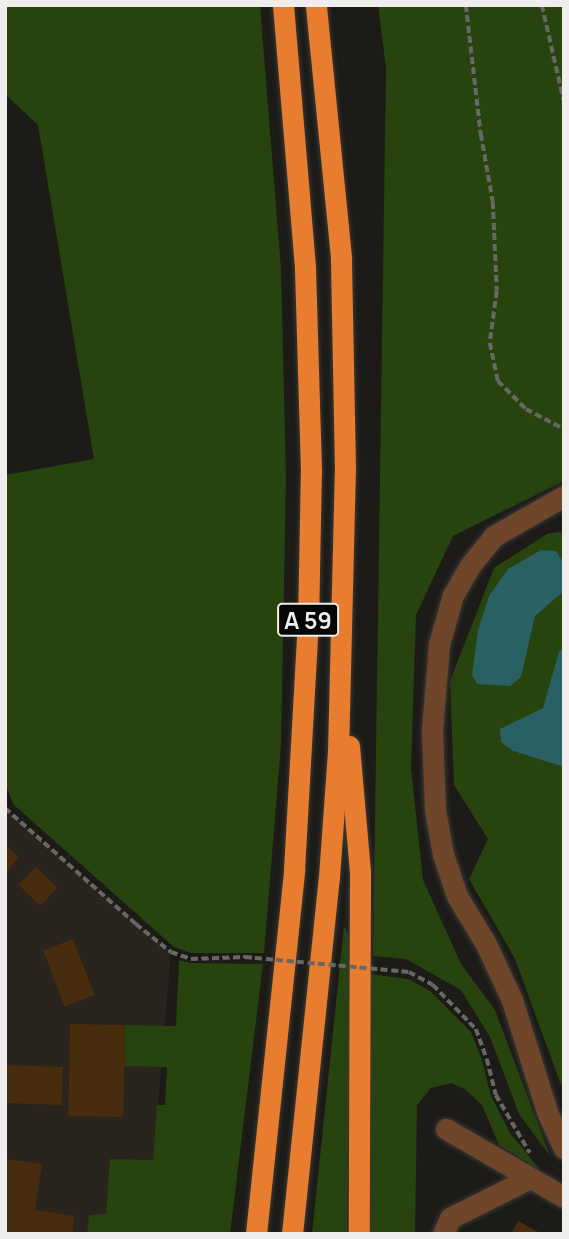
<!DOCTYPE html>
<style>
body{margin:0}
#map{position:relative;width:569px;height:1239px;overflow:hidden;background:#1c1b18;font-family:Manrope,sans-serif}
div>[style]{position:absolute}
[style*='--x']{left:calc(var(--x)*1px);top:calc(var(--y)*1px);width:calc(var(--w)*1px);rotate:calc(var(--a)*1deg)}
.built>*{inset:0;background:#29241d}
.green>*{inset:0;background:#27430e}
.water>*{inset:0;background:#286064}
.building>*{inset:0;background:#472d0d;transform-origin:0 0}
.path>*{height:3.5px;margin-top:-1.75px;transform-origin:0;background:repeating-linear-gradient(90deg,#686764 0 7px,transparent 0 10.5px)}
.roads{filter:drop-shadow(0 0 2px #3a3936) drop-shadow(0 0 2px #3a3936)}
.minor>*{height:21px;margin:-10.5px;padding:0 10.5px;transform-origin:10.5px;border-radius:10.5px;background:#70462b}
.highway>*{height:21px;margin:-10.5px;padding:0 10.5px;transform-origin:10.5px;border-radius:10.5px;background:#e87d2f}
.path-bridge>*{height:3.5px;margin-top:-1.75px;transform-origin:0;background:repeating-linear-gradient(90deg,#686764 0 7px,transparent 0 10.5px)}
span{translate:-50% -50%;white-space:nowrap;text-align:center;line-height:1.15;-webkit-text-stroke:5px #060605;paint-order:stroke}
.shield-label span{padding:2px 5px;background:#060605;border:2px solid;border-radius:5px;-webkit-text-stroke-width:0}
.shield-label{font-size:23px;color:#efeeed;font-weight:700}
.frame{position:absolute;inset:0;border:7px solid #efeeed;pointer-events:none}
</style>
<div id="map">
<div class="built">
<div style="clip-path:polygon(5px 808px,171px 952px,147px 1234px,5px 1234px)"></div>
</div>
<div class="green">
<div style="clip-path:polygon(5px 5px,260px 5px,281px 269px,286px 477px,281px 745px,264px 953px,191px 953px,174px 947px,13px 804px,5px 783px,5px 475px,94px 459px,38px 125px,5px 94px)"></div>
<div style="clip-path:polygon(378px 5px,564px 5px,564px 481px,453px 536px,416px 615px,411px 768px,423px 880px,461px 964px,495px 1010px,550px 1156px,519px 1114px,490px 1037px,461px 990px,406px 959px,373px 956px,386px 68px)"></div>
<div style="clip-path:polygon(564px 531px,564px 648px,559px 651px,544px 708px,527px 716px,513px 751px,564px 767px,564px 1093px,515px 959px,469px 879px,488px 839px,454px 785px,450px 681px,494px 568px,547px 534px)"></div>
<div style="clip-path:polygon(344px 926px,349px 935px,350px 995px,347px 1234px,312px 1234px)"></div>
<div style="clip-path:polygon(179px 960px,190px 963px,263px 964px,230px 1234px,87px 1234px,89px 1215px,106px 1214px,110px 1159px,153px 1160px,157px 1105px,165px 1105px,167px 1067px,124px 1066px,125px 1025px,176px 1026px)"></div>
<div style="clip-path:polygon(369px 974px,408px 979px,430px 991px,471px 1032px,482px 1060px,491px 1096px,510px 1133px,540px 1170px,499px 1145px,482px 1105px,465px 1089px,451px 1083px,431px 1088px,417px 1105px,415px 1234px,367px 1234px)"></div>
</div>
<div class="water">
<div style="clip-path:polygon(541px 550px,556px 551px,564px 564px,564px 591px,535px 616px,521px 677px,510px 686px,477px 684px,472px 675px,478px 630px,489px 596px,508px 569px)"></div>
<div style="clip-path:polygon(564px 648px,564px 767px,513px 751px,501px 742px,500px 729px,543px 708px,559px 651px)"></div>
</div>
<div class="building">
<div style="clip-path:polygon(5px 844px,19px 857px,5px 873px)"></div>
<div style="left:36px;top:867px;width:30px;height:25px;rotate:44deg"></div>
<div style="left:73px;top:939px;width:60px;height:32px;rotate:69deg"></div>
<div style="left:70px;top:1024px;width:55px;height:92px;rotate:1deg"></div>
<div style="left:5px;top:1065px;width:58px;height:38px;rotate:2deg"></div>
<div style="clip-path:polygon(6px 1159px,42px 1164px,35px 1210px,74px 1216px,72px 1234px,5px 1234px)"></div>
<div style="clip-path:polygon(518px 1221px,542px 1234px,511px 1234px)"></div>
</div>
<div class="path">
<div style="--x:466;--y:5;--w:130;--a:83.4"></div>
<div style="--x:481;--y:134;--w:69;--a:80"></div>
<div style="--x:493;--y:202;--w:89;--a:87.4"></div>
<div style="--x:497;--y:291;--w:52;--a:97.7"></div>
<div style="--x:490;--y:343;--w:39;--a:78"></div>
<div style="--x:498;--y:381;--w:40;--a:45"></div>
<div style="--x:526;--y:409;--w:43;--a:27.8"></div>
<div style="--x:542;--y:5;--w:98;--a:77.1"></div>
<div style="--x:5;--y:808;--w:175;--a:41.5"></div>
<div style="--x:136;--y:924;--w:45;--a:38.7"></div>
<div style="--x:171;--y:952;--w:21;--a:19"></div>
<div style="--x:191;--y:959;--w:54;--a:-2.1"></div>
<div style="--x:409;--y:972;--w:27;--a:28"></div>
<div style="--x:433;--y:985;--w:62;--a:45.7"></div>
<div style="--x:476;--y:1029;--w:32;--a:70"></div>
<div style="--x:487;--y:1059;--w:37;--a:76"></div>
<div style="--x:496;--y:1095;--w:67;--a:59.6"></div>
</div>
<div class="roads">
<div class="minor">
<div style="--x:564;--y:496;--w:81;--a:150.3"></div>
<div style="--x:494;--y:536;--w:36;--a:129"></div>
<div style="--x:471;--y:564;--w:36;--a:120"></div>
<div style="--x:453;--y:595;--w:51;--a:105.9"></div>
<div style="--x:439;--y:644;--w:87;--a:94.6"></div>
<div style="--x:432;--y:731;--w:79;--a:87.8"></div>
<div style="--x:435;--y:810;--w:45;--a:79.7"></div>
<div style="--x:443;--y:854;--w:44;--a:71.6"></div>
<div style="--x:457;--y:896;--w:56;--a:58.9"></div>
<div style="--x:486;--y:944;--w:62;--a:65.1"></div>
<div style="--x:512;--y:1000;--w:117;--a:72.6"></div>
<div style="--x:547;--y:1112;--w:40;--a:65"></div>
<div style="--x:446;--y:1129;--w:136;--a:30"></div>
<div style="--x:443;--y:1234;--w:17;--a:-66"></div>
<div style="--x:450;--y:1218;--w:89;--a:-26.6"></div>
</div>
<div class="highway">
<div style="--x:349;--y:746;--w:125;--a:85"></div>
<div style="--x:360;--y:871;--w:363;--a:90.2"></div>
<div style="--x:256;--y:1234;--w:366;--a:-84"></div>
<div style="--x:294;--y:870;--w:247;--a:-86.8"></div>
<div style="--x:308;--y:623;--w:152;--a:-88.9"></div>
<div style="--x:311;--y:471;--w:204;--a:-91.7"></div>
<div style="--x:305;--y:267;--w:263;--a:-94.8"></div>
<div style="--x:292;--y:1234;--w:359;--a:-84.1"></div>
<div style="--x:329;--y:877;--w:125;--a:-85.9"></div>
<div style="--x:338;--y:752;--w:282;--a:-88.6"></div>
<div style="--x:345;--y:470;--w:213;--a:-91.1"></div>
<div style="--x:341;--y:257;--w:253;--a:-95.7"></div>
</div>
</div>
<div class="path-bridge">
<div style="--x:245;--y:957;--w:165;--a:5.2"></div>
</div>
<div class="shield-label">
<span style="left:308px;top:620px">A 59</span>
</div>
<div class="frame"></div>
</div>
